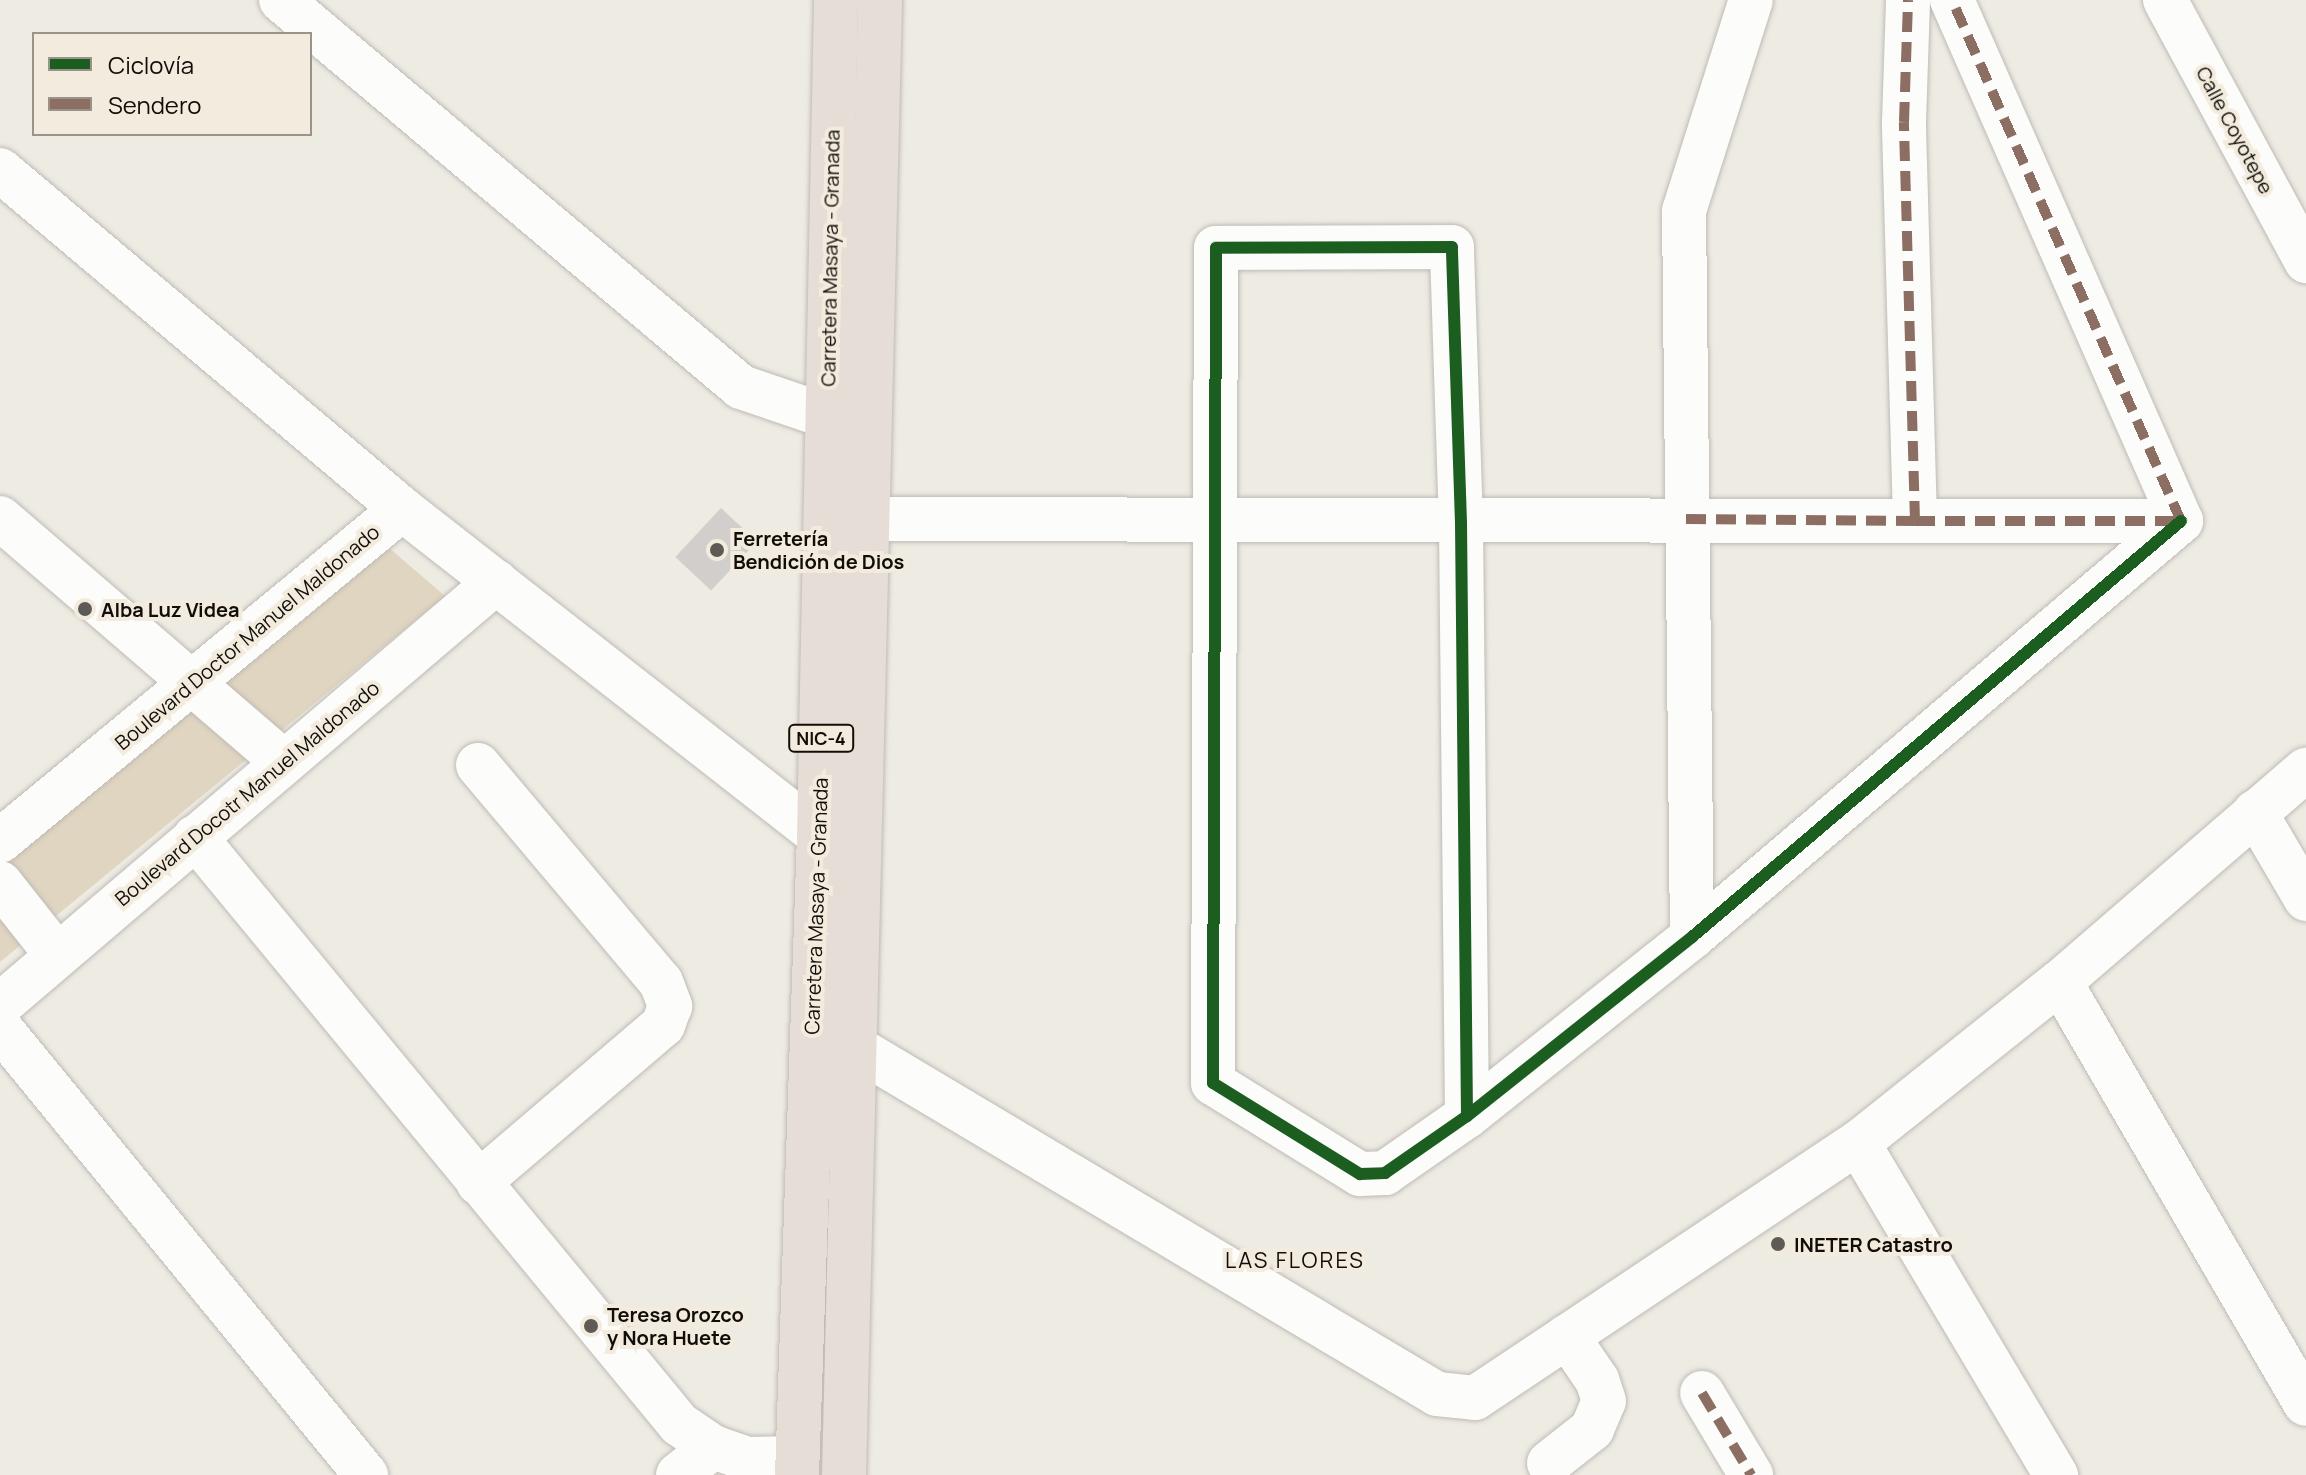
<!DOCTYPE html>
<meta charset="utf-8">
<style>
body{margin:0}
#map{position:relative;width:2306px;height:1475px;overflow:hidden;background:#eeebe3;font-family:Manrope,sans-serif}
div>[style]{position:absolute}
[style*='--x']{left:calc(var(--x)*1px);top:calc(var(--y)*1px);width:calc(var(--w)*1px);rotate:calc(var(--a)*1deg)}
.green>*{inset:0;background:#e0d5c0}
.building>*{inset:0;background:#d1cecc;transform-origin:0 0}
.roads{filter:drop-shadow(0 0 2px #bebbb5) drop-shadow(0 0 2px #bebbb5)}
.minor>*{height:44px;margin:-22px;padding:0 22px;transform-origin:22px;border-radius:22px;background:#fcfcfb}
.highway>*{height:44px;margin:-22px;padding:0 22px;transform-origin:22px;border-radius:22px;background:#e6ded6}
.quiet>*{height:10px;margin-top:-5px;transform-origin:0;background:repeating-linear-gradient(90deg,#8d6e63 0 20px,transparent 0 30px)}
.cycleway>*{height:12px;margin:-6px;padding:0 6px;transform-origin:6px;border-radius:6px;background:#1b5e20}
.dots>*{width:22px;height:22px;translate:-50% -50%;box-sizing:border-box;border:4px solid #f3ecde;border-radius:50%}
span{translate:-50% -50%;white-space:nowrap;text-align:center;line-height:1.15;-webkit-text-stroke:8px #f3ecde;paint-order:stroke}
.shield-label span{padding:2px 6px;background:#f3ecde;border:2px solid;border-radius:6px;-webkit-text-stroke-width:0}
.shield-label{font-size:18px;color:#110e0a;font-weight:700}
.street-label{font-size:20px;color:#110e0a}
.poi-label{font-size:20px;color:#110e0a;font-weight:700}
.left{translate:0 -50%;text-align:left}
.neighbourhood-label{font-size:22px;color:#110e0a;letter-spacing:2px}
.legend{position:absolute;left:32px;top:32px;width:280px;height:104px;box-sizing:border-box;background:#f3ecde;border:2px solid #999389;margin:0;padding:10px 14px;list-style:none;font-size:24px;color:#110e0a}
.legend li{display:flex;align-items:center;gap:16px;height:40px}
.legend b{width:40px;border:2px solid #999389}
</style>
<div id="map">
<div class="green">
<div style="clip-path:polygon(388px 547px,445px 596px,0 962px,0 859px)"></div>
</div>
<div class="building">
<div style="left:721px;top:508px;width:49px;height:67px;rotate:43deg"></div>
</div>
<div class="roads">
<div class="minor">
<div style="--x:281;--y:0;--w:601;--a:40.07"></div>
<div style="--x:741;--y:387;--w:90;--a:18.8"></div>
<div style="--x:1952;--y:0;--w:569;--a:66.27"></div>
<div style="--x:2165;--y:0;--w:297;--a:61.6"></div>
<div style="--x:0;--y:170;--w:526;--a:40.14"></div>
<div style="--x:402;--y:509;--w:529;--a:38.02"></div>
<div style="--x:0;--y:518;--w:374;--a:40.7"></div>
<div style="--x:865;--y:519;--w:1050;--a:0.11"></div>
<div style="--x:1915;--y:521;--w:399;--a:-91.6"></div>
<div style="--x:1904;--y:122;--w:122;--a:-88.1"></div>
<div style="--x:1915;--y:521;--w:266;--a:0"></div>
<div style="--x:478;--y:765;--w:284;--a:49.9"></div>
<div style="--x:661;--y:982;--w:26;--a:69"></div>
<div style="--x:670;--y:1006;--w:20;--a:110"></div>
<div style="--x:663;--y:1025;--w:243;--a:139.5"></div>
<div style="--x:2255;--y:812;--w:101;--a:59.6"></div>
<div style="--x:195;--y:837;--w:761;--a:50.49"></div>
<div style="--x:679;--y:1424;--w:41;--a:34.1"></div>
<div style="--x:713;--y:1447;--w:36;--a:19"></div>
<div style="--x:747;--y:1459;--w:50;--a:-1.1"></div>
<div style="--x:0;--y:841;--w:521;--a:-39.55"></div>
<div style="--x:0;--y:883;--w:90;--a:51.7"></div>
<div style="--x:1692;--y:937;--w:726;--a:-90.63"></div>
<div style="--x:1684;--y:211;--w:221;--a:-72.4"></div>
<div style="--x:2060;--y:982;--w:488;--a:59.8"></div>
<div style="--x:0;--y:1005;--w:652;--a:-40.46"></div>
<div style="--x:0;--y:1028;--w:578;--a:50.69"></div>
<div style="--x:853;--y:1046;--w:680;--a:30.79"></div>
<div style="--x:1437;--y:1394;--w:38;--a:6"></div>
<div style="--x:1475;--y:1398;--w:460;--a:-33.7"></div>
<div style="--x:1858;--y:1143;--w:258;--a:-38.6"></div>
<div style="--x:2060;--y:982;--w:325;--a:-40.8"></div>
<div style="--x:1467;--y:1116;--w:593;--a:-90.58"></div>
<div style="--x:1461;--y:523;--w:276;--a:-91.9"></div>
<div style="--x:1452;--y:247;--w:236;--a:179.8"></div>
<div style="--x:1216;--y:248;--w:835;--a:90.21"></div>
<div style="--x:1213;--y:1083;--w:173;--a:31.8"></div>
<div style="--x:1360;--y:1174;--w:25;--a:-2"></div>
<div style="--x:1385;--y:1173;--w:100;--a:-34.8"></div>
<div style="--x:1467;--y:1116;--w:288;--a:-38.5"></div>
<div style="--x:1692;--y:937;--w:642;--a:-40.39"></div>
<div style="--x:1858;--y:1143;--w:387;--a:59.2"></div>
<div style="--x:1702;--y:1393;--w:96;--a:59.1"></div>
<div style="--x:1549;--y:1463;--w:55;--a:-38.3"></div>
<div style="--x:1592;--y:1429;--w:30;--a:-67"></div>
<div style="--x:1604;--y:1401;--w:22;--a:-108"></div>
<div style="--x:1597;--y:1380;--w:53;--a:-124.3"></div>
<div style="--x:678;--y:1475;--w:45;--a:-38.7"></div>
</div>
<div class="highway">
<div style="--x:797;--y:1475;--w:640;--a:-88.03"></div>
<div style="--x:819;--y:835;--w:835;--a:-88.83"></div>
<div style="--x:844;--y:1475;--w:1475;--a:-88.6"></div>
</div>
</div>
<div class="quiet">
<div style="--x:1686;--y:519;--w:229;--a:0.5"></div>
<div style="--x:1915;--y:521;--w:399;--a:-91.6"></div>
<div style="--x:1904;--y:122;--w:122;--a:-88.1"></div>
<div style="--x:1915;--y:521;--w:266;--a:0"></div>
<div style="--x:2181;--y:521;--w:569;--a:-113.73"></div>
<div style="--x:1702;--y:1393;--w:96;--a:59.1"></div>
</div>
<div class="cycleway">
<div style="--x:1467;--y:1116;--w:593;--a:-90.58"></div>
<div style="--x:1461;--y:523;--w:276;--a:-91.9"></div>
<div style="--x:1452;--y:247;--w:236;--a:179.8"></div>
<div style="--x:1216;--y:248;--w:835;--a:90.21"></div>
<div style="--x:1213;--y:1083;--w:173;--a:31.8"></div>
<div style="--x:1360;--y:1174;--w:25;--a:-2"></div>
<div style="--x:1385;--y:1173;--w:100;--a:-34.8"></div>
<div style="--x:1467;--y:1116;--w:288;--a:-38.5"></div>
<div style="--x:1692;--y:937;--w:642;--a:-40.39"></div>
</div>
<div class="dots">
<div style="left:717px;top:550px;background:#5e5b56"></div>
<div style="left:85px;top:609px;background:#5e5b56"></div>
<div style="left:1778px;top:1244px;background:#5e5b56"></div>
<div style="left:591px;top:1326px;background:#5e5b56"></div>
</div>
<div class="shield-label">
<span style="left:821px;top:738px">NIC-4</span>
</div>
<div class="street-label">
<span style="left:2235px;top:130px;rotate:62deg">Calle Coyotepe</span>
<span style="left:830px;top:258px;rotate:-89deg">Carretera Masaya - Granada</span>
<span style="left:247px;top:637px;rotate:-40deg">Boulevard Doctor Manuel Maldonado</span>
<span style="left:247px;top:793px;rotate:-40deg">Boulevard Docotr Manuel Maldonado</span>
<span style="left:816px;top:906px;rotate:-88deg">Carretera Masaya - Granada</span>
</div>
<div class="poi-label">
<span class="left" style="left:733px;top:550px">Ferretería<br>Bendición de Dios</span>
<span class="left" style="left:101px;top:609px">Alba Luz Videa</span>
<span class="left" style="left:1794px;top:1244px">INETER Catastro</span>
<span class="left" style="left:607px;top:1326px">Teresa Orozco<br>y Nora Huete</span>
</div>
<div class="neighbourhood-label">
<span style="left:1295px;top:1261px">LAS FLORES</span>
</div>
<ul class="legend">
<li><b style="height:10px;background:#1b5e20"></b>Ciclovía</li>
<li><b style="height:10px;background:#8d6e63"></b>Sendero</li>
</ul>
</div>
